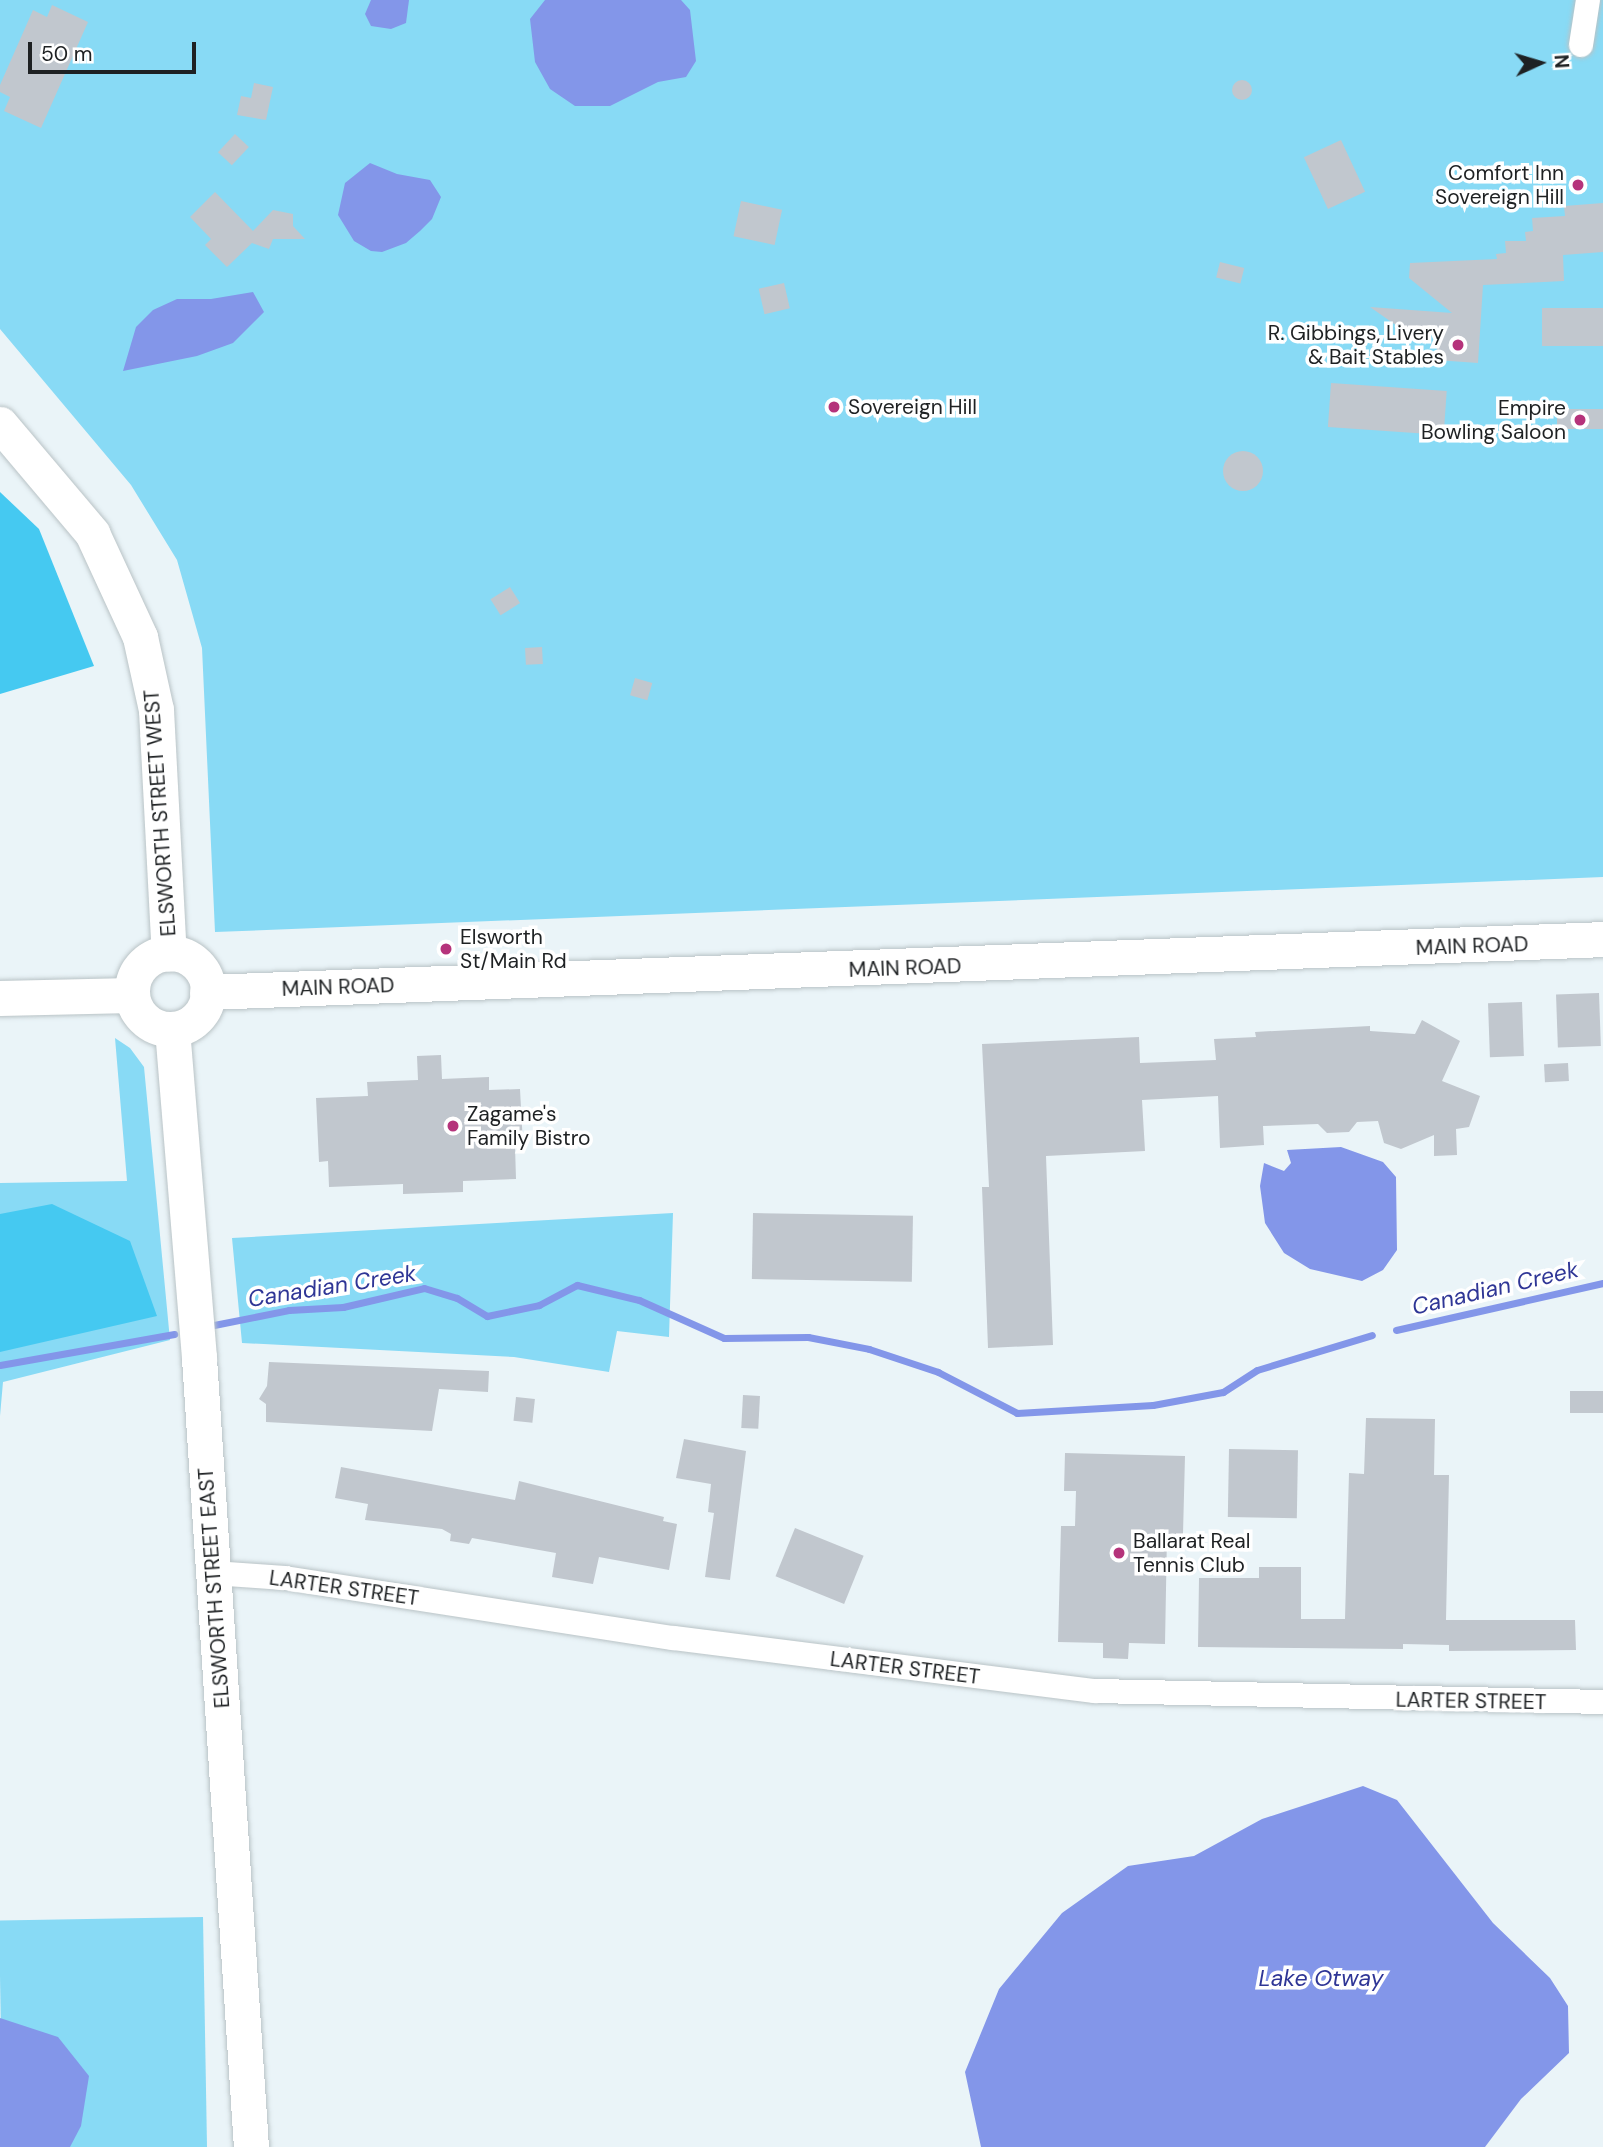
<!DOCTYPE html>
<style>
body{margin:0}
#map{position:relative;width:1603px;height:2147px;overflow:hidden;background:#eaf4f8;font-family:"DM Sans",sans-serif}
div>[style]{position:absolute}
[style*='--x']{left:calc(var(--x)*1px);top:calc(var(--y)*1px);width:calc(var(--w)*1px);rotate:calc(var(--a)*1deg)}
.green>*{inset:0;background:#88daf5;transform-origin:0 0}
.forest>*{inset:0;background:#45c9f1}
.water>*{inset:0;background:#8396e9}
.stream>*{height:7px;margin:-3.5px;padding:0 3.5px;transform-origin:3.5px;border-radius:3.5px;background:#8396e9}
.building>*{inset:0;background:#c1c7ce;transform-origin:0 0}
.round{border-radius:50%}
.roads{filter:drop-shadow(0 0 2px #b9c3c6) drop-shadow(0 0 2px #b9c3c6)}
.street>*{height:24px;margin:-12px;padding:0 12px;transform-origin:12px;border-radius:12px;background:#fff}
.secondary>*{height:35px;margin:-17.5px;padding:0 17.5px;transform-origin:17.5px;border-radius:17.5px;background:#fff}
.secondary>.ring{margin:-17.5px;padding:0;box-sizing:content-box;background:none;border:35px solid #fff;border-radius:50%}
.dots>*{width:19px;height:19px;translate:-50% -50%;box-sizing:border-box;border:4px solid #fff;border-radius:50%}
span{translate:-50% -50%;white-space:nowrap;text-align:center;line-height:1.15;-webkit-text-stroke:7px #fff;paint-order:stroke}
.poi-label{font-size:21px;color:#1e2123}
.right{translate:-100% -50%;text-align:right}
.left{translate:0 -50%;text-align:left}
.street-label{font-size:21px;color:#1e2123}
.water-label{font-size:23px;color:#2f3696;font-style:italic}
.north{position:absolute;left:1505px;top:28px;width:70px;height:70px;-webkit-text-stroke:5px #fff;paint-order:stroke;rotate:86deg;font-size:19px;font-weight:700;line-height:28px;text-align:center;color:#1e2123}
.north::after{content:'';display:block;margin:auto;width:24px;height:32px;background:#1e2123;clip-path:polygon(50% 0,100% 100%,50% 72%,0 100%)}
.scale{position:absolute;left:28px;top:42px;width:168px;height:32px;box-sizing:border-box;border:4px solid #1e2123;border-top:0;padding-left:9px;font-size:21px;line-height:24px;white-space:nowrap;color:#1e2123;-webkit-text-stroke:5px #fff;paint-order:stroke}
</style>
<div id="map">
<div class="green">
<div style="clip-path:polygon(0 0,1603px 0,1603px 877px,215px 932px,202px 648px,177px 560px,131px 485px,0 329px)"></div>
<div style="clip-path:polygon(115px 1038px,130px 1048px,144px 1067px,170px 1340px,3px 1382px,0 1416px,0 1183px,127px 1181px)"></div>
<div style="clip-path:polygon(673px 1213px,669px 1337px,617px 1331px,609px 1372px,514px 1357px,242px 1343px,232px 1238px)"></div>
<div style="left:203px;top:1917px;width:230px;height:204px;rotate:89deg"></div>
</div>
<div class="forest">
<div style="clip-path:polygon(0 492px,39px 529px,94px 666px,0 694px)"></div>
<div style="clip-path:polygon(52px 1204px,130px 1241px,157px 1316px,0 1352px,0 1214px)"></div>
</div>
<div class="water">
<div style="clip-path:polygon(371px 0,409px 0,406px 23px,391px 29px,371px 26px,365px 14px)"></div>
<div style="clip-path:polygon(545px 0,681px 0,690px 10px,696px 61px,686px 77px,658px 82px,610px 106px,575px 106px,550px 89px,535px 62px,530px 19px)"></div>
<div style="clip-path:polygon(370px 163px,397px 174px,430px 180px,441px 197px,432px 219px,420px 231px,406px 243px,382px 252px,371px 251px,354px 241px,338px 215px,345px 183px)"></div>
<div style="clip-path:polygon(253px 292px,264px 312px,233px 343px,197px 356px,123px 371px,136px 327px,153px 310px,177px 299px,211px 299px)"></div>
<div style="clip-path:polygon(1341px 1147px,1383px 1162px,1396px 1177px,1397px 1250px,1383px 1270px,1362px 1281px,1310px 1269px,1284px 1253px,1265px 1223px,1260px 1186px,1264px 1163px,1284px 1171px,1291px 1163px,1287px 1150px)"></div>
<div style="clip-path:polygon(1363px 1786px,1397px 1800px,1493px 1923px,1550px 1978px,1568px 2006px,1569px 2053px,1521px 2099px,1485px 2147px,981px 2147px,965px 2072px,999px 1989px,1062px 1913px,1128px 1866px,1194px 1856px,1262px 1819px)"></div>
<div style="clip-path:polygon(0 2018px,58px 2037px,89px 2076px,81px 2126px,70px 2147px,0 2147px)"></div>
</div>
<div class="stream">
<div style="--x:214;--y:1325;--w:76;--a:-11.3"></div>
<div style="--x:289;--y:1310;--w:54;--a:-3.2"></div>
<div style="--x:343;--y:1307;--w:83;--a:-13.2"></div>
<div style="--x:424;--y:1288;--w:34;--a:17"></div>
<div style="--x:457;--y:1298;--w:35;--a:31"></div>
<div style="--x:487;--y:1316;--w:53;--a:-11.9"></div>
<div style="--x:539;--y:1305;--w:43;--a:-27.8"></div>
<div style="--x:577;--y:1285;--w:64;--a:13.6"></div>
<div style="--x:639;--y:1300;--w:93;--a:24.1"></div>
<div style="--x:724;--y:1338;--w:84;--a:-0.7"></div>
<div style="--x:808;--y:1337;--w:62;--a:11.1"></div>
<div style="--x:869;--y:1349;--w:73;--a:18.4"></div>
<div style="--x:938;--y:1372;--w:89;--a:27.4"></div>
<div style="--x:1017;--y:1413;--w:136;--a:-3.4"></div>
<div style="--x:1153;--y:1405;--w:71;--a:-10.5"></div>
<div style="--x:1223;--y:1392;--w:40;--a:-32.9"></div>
<div style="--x:1257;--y:1370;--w:120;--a:-16.9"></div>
<div style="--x:1396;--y:1330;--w:212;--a:-12.8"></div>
<div style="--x:0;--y:1365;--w:177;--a:-10.1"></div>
</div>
<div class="building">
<div style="clip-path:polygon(52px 5px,88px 22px,41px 128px,4px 111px,10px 97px,0 92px,0 85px,33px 10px,47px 17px)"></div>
<div class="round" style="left:1232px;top:80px;width:20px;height:20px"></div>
<div style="clip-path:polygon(254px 83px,273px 87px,266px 120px,237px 115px,241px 96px,251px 98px)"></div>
<div style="left:235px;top:134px;width:19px;height:25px;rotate:43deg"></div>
<div style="left:1341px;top:140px;width:57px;height:41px;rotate:65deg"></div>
<div style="clip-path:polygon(215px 192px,253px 231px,273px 210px,293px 214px,293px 226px,305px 239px,273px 239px,269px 249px,252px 243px,227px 267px,205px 245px,211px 239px,190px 217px)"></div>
<div style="left:741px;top:201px;width:42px;height:36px;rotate:12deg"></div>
<div style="clip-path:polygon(1603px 203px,1603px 252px,1563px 255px,1564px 281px,1483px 285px,1478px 363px,1436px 360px,1438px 330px,1400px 328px,1370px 307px,1452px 313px,1409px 278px,1410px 263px,1497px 259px,1496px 254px,1506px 253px,1505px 241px,1526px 241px,1525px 232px,1533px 231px,1532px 218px,1565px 216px,1564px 206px)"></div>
<div style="left:1220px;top:262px;width:25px;height:16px;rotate:14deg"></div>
<div style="left:784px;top:283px;width:26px;height:26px;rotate:77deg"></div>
<div style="left:1603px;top:308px;width:38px;height:61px;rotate:90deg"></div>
<div style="left:1331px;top:383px;width:116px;height:44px;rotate:4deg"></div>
<div style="left:1603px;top:409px;width:20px;height:46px;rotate:90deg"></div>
<div class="round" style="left:1223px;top:451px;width:40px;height:40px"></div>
<div style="left:510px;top:587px;width:19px;height:23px;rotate:58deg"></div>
<div style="left:542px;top:647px;width:17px;height:17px;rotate:87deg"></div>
<div style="left:635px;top:678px;width:18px;height:18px;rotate:16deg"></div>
<div style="left:1599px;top:993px;width:53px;height:43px;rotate:88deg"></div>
<div style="left:1522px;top:1002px;width:54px;height:34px;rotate:88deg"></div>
<div style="clip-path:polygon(1422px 1020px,1460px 1041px,1442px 1081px,1480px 1096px,1469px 1127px,1456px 1129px,1457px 1155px,1434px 1156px,1434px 1135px,1401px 1149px,1384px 1143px,1378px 1121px,1357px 1122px,1349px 1132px,1327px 1133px,1318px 1124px,1263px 1126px,1264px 1145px,1220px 1148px,1218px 1096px,1142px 1100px,1145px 1151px,1046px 1156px,1053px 1345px,988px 1348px,982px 1187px,989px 1187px,982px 1044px,1139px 1037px,1140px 1063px,1216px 1060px,1214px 1039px,1256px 1037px,1255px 1032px,1370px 1026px,1370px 1031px,1415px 1034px)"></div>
<div style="clip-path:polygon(441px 1055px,442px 1079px,489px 1077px,489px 1090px,520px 1089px,523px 1145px,515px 1146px,516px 1179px,463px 1181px,463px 1192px,403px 1194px,403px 1184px,329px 1187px,328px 1161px,319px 1162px,316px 1098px,368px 1096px,367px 1082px,418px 1080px,417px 1056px)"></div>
<div style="left:1568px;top:1063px;width:18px;height:24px;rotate:87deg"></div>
<div style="left:753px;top:1213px;width:160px;height:66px;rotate:1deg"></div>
<div style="clip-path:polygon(269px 1362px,489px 1371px,488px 1392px,439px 1389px,432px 1431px,266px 1422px,266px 1404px,259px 1399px,267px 1386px)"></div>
<div style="left:1603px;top:1391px;width:22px;height:33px;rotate:90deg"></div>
<div style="left:743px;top:1395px;width:17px;height:33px;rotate:3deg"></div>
<div style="left:516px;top:1397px;width:19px;height:24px;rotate:6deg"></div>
<div style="clip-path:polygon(1366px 1418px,1435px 1419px,1434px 1475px,1449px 1475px,1446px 1620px,1575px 1620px,1576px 1650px,1449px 1651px,1449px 1645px,1403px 1644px,1403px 1649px,1198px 1647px,1199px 1578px,1259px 1578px,1259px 1567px,1301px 1567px,1301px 1619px,1345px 1619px,1349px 1473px,1364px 1474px)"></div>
<div style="clip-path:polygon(684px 1439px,746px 1451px,730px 1580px,705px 1577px,714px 1513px,708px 1512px,711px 1484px,676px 1478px)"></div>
<div style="left:1229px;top:1449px;width:69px;height:68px;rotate:1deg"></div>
<div style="clip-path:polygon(1065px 1453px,1185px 1456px,1183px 1534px,1167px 1534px,1165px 1644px,1129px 1643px,1128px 1659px,1103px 1658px,1103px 1643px,1058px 1642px,1061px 1526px,1075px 1526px,1076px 1491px,1064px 1491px)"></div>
<div style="clip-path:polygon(341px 1467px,515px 1500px,519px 1481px,664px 1517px,663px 1521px,677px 1524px,669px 1570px,599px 1557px,593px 1584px,552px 1577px,556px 1553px,472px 1538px,469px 1544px,450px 1541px,451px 1534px,442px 1529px,365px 1520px,368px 1504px,335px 1498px)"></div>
<div style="left:795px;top:1528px;width:74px;height:52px;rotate:22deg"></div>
</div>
<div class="roads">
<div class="street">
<div style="--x:1581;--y:45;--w:46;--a:-81.2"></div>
<div style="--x:213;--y:1573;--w:72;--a:4"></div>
<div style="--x:285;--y:1578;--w:394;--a:8.8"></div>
<div style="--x:674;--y:1638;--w:424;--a:7.2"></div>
<div style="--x:1095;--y:1691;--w:508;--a:1.24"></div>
</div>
<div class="secondary">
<div style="--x:0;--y:424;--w:143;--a:49.8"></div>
<div style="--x:92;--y:533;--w:115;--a:65.2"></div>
<div style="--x:140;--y:637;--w:75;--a:77.6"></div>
<div style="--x:156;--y:710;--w:244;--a:87"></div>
<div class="ring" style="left:132px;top:953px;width:41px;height:41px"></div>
<div style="--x:207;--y:992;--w:1397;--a:-2.17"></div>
<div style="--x:0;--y:998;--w:132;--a:-1.3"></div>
<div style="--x:172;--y:1029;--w:330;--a:85.3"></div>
<div style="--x:199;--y:1358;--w:791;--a:86.23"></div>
</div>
</div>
<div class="dots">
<div style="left:1578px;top:185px;background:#b5337b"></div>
<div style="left:1458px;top:345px;background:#b5337b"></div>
<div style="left:834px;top:407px;background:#b5337b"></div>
<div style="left:1580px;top:420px;background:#b5337b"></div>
<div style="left:446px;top:949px;background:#b5337b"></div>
<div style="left:453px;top:1126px;background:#b5337b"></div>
<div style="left:1119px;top:1553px;background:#b5337b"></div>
</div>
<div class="poi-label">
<span class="right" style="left:1564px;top:185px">Comfort Inn<br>Sovereign Hill</span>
<span class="right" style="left:1444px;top:345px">R. Gibbings, Livery<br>&amp; Bait Stables</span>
<span class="left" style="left:848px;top:407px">Sovereign Hill</span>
<span class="right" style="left:1566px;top:420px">Empire<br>Bowling Saloon</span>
<span class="left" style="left:460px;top:949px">Elsworth<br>St/Main Rd</span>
<span class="left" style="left:467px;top:1126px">Zagame's<br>Family Bistro</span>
<span class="left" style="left:1133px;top:1553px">Ballarat Real<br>Tennis Club</span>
</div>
<div class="street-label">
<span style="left:160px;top:813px;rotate:-94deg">ELSWORTH STREET WEST</span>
<span style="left:1472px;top:946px;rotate:-2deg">MAIN ROAD</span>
<span style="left:905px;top:968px;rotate:-2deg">MAIN ROAD</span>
<span style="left:338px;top:987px;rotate:-2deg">MAIN ROAD</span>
<span style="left:214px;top:1588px;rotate:-94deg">ELSWORTH STREET EAST</span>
<span style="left:344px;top:1588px;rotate:8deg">LARTER STREET</span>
<span style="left:905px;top:1668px;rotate:7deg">LARTER STREET</span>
<span style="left:1471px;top:1701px;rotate:1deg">LARTER STREET</span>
</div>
<div class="water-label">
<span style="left:332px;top:1286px;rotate:-9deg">Canadian Creek</span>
<span style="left:1495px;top:1288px;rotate:-13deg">Canadian Creek</span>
<span style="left:1321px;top:1978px">Lake Otway</span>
</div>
<div class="north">N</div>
<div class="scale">50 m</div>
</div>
